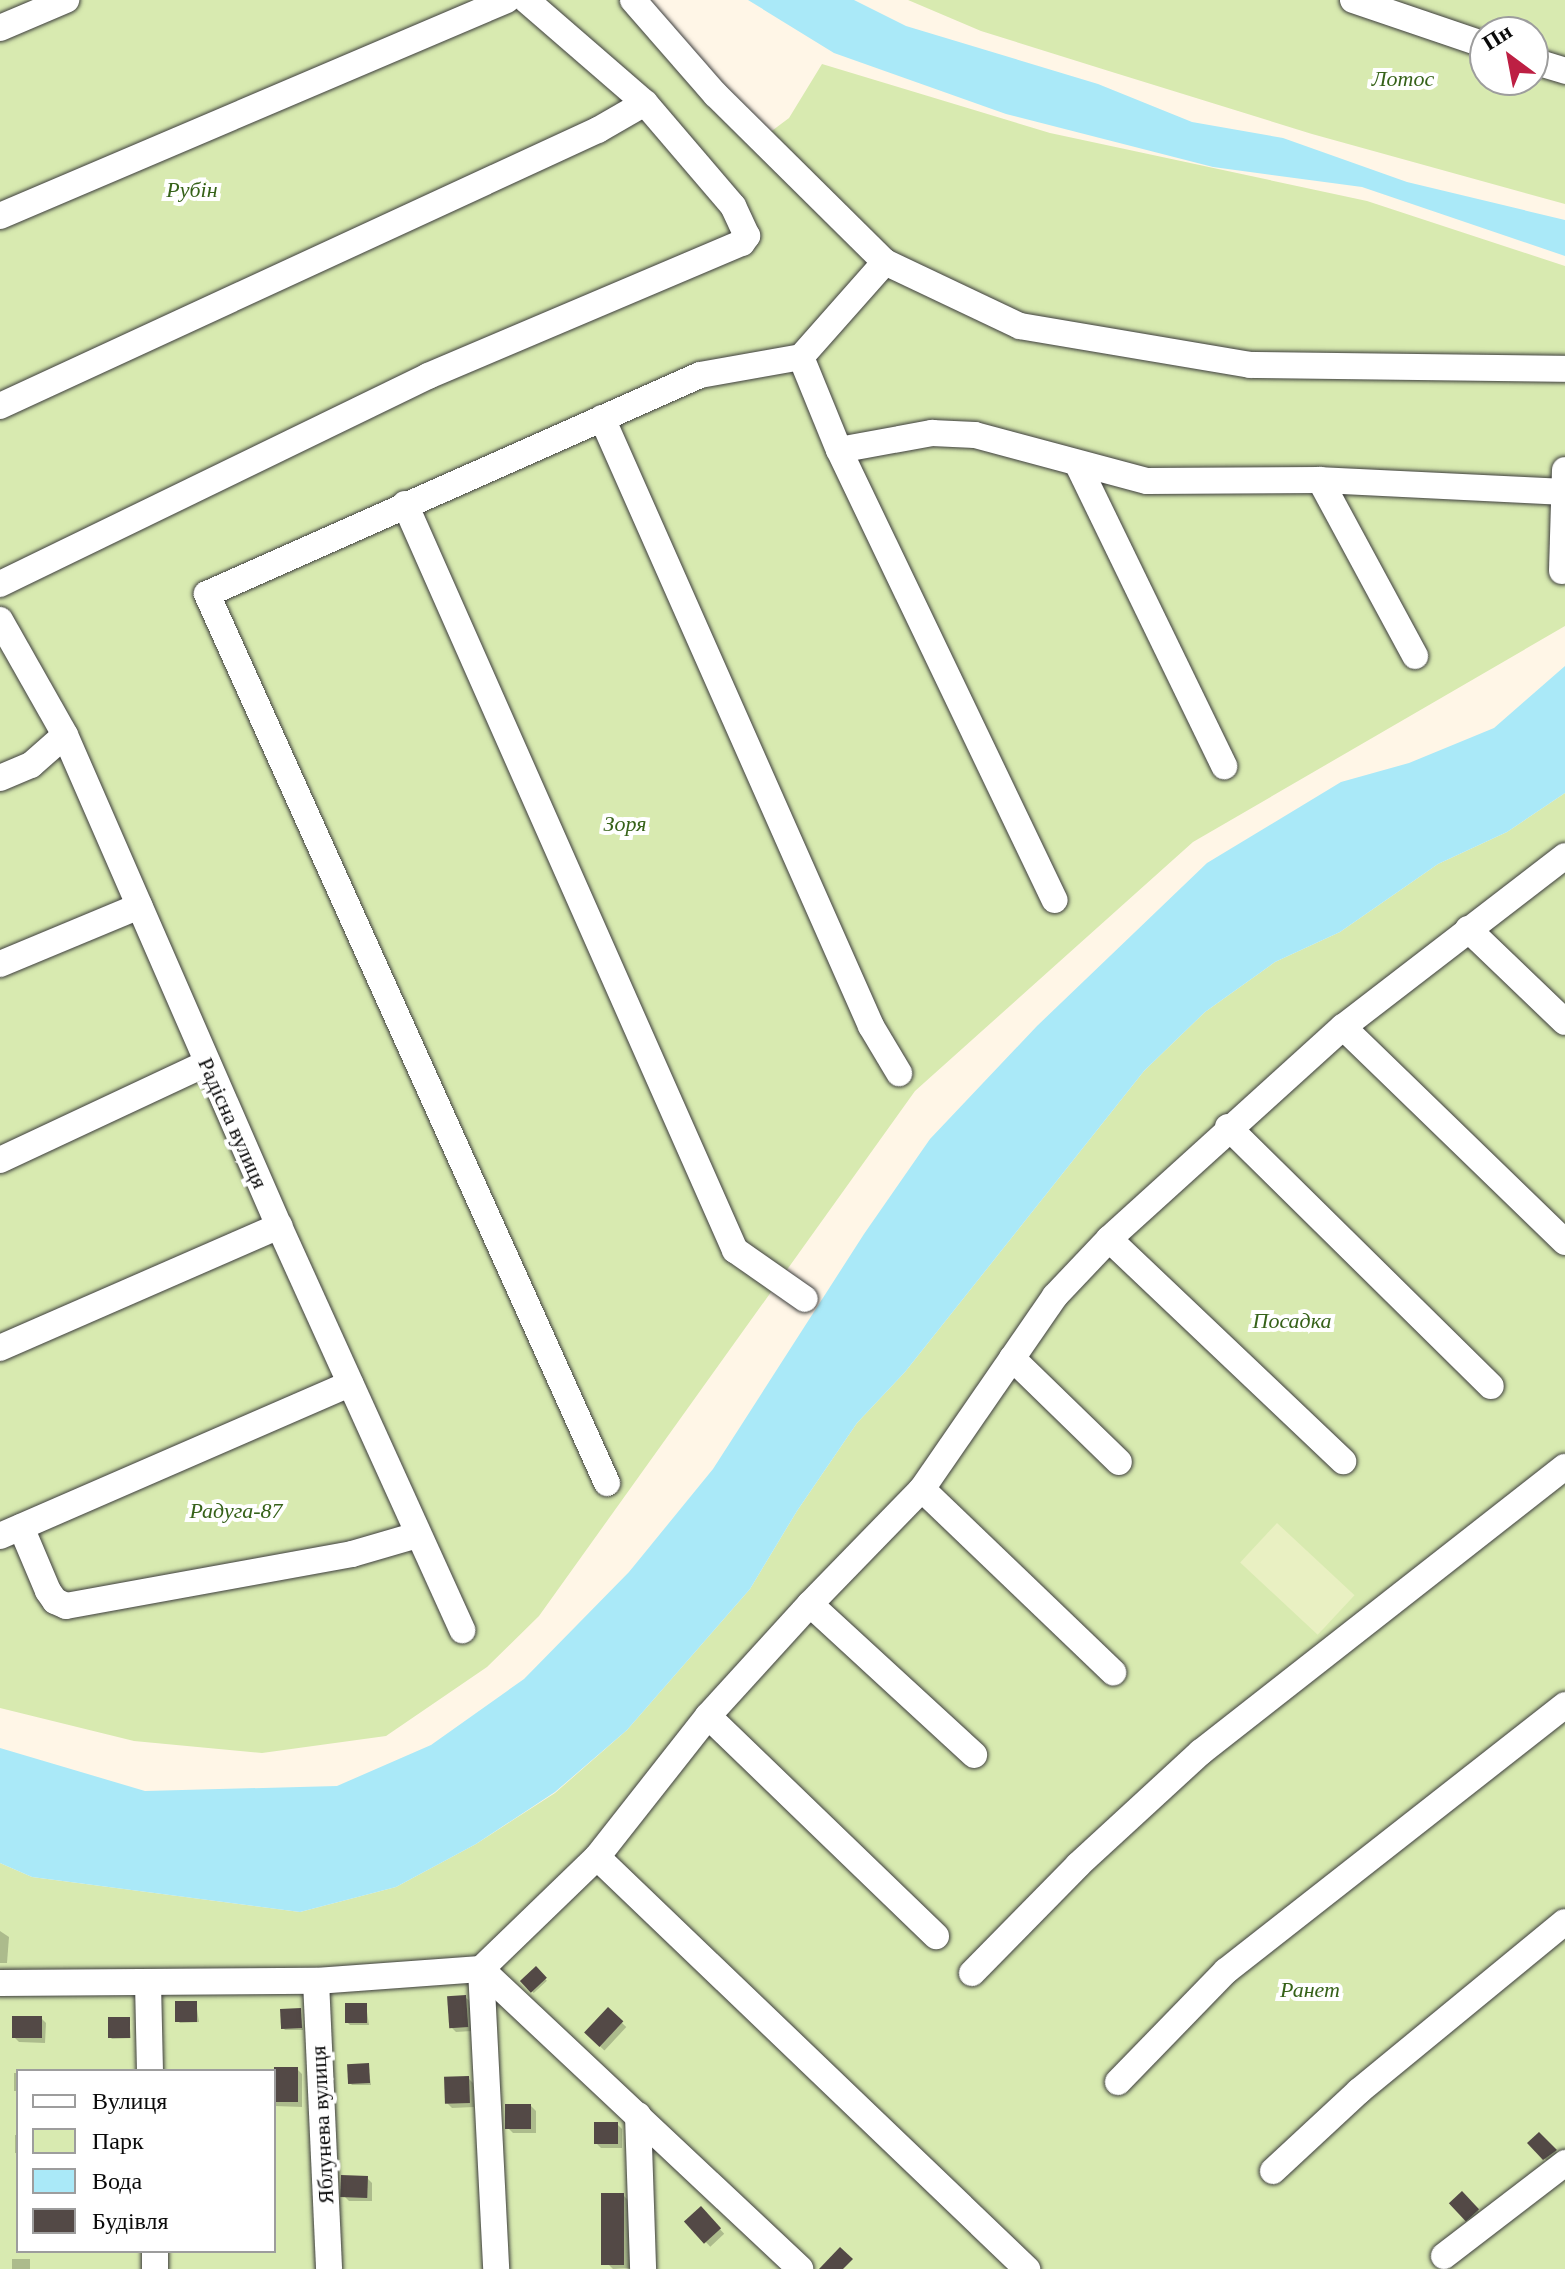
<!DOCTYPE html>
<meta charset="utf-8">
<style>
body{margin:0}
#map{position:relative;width:1565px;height:2269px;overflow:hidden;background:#fff6e7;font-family:"Times New Roman",serif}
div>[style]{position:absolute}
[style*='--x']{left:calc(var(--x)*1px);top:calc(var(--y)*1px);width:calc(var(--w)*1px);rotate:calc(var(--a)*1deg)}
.green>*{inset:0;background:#d8eab0}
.pitch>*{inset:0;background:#e9f0c2;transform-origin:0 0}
.water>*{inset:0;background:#aae9f8}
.shadow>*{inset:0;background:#0003;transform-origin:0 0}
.building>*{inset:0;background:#534946;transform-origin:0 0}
.roads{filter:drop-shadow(0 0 2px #3d3d3d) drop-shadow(0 0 2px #3d3d3d)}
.minor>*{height:26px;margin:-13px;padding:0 13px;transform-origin:13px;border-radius:13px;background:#fff}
span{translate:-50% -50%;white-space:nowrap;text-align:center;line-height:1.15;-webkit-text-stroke:8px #fff;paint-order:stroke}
.park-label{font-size:22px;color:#366219;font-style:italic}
.street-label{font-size:22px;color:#0a0a0a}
.legend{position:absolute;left:16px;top:2069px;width:260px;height:184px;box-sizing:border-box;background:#fff;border:2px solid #9d9d9d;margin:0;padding:10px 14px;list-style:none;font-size:24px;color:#0a0a0a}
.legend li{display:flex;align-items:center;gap:16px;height:40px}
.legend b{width:40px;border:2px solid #9d9d9d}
.north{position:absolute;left:1469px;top:16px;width:80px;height:80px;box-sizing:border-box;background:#fff;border:2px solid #9d9d9d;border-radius:50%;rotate:328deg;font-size:22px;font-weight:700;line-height:32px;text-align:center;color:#0a0a0a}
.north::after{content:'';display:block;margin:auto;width:28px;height:36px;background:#bd1f43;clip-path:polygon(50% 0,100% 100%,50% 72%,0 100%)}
</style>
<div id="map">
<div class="green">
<div style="clip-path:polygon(0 0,646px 0,765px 136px,789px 118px,822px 64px,1050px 133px,1367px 201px,1565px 266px,1565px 626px,1193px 842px,915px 1091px,539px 1616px,487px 1667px,386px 1736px,262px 1753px,134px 1741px,0 1708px)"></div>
<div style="clip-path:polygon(evenodd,908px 0,1565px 0,1565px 204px,1312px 134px,1112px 72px,981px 31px,908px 0,1485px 32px,1533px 32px,1533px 80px,1485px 80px,1485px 32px)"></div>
<div style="clip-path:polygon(evenodd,1565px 793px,1565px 2269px,0 2269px,0 1863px,32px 1877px,300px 1912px,396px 1887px,476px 1844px,555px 1793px,627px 1730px,750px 1589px,797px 1511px,857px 1423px,905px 1372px,1144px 1071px,1205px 1012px,1275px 962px,1340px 932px,1438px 864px,1507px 832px,1565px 793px,18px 2071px,274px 2071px,274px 2251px,18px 2251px,18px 2071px)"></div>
</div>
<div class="pitch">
<div style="left:1277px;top:1523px;width:106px;height:54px;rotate:43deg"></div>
</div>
<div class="water">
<div style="clip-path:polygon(748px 0,854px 0,906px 26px,1098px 84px,1192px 122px,1283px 138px,1407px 182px,1565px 220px,1565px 256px,1362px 187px,1213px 167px,1006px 114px,834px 53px)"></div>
<div style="clip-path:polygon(1565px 666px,1565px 793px,1507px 832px,1438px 864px,1340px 932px,1275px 962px,1205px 1012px,1144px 1071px,905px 1372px,857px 1423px,797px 1511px,750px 1589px,627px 1730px,555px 1792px,476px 1844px,396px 1887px,300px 1912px,32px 1877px,0 1863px,0 1748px,145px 1791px,337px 1786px,431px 1745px,524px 1679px,629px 1572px,713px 1469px,864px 1234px,930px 1139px,1037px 1026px,1207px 863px,1341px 782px,1409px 763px,1494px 728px)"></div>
</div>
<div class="shadow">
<div style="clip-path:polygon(0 1931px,9px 1937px,7px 1963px,0 1963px)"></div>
<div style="left:536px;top:1969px;width:16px;height:18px;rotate:47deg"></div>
<div style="clip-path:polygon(466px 1998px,471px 2002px,472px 2031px,456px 2032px,451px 2027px)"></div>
<div style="clip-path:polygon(196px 2003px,199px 2022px,180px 2023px,178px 2021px)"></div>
<div style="clip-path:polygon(366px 2005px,369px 2025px,350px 2025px,348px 2023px)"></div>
<div style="clip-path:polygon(300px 2010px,303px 2030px,285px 2030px,283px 2028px)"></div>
<div style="left:608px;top:2010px;width:25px;height:32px;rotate:43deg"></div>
<div style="clip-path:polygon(41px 2018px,46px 2023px,45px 2043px,19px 2042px,14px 2037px)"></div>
<div style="clip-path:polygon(129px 2019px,131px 2038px,112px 2039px,110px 2037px)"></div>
<div style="clip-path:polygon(368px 2065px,371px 2085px,352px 2085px,350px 2083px)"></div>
<div style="clip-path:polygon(269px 2069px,297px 2069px,302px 2074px,302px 2107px,274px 2106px,274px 2071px)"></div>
<div style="left:14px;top:2073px;width:4px;height:18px"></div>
<div style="clip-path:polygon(468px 2078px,473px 2083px,474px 2107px,452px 2108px,447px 2103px)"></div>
<div style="clip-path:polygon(531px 2106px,536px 2111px,536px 2133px,513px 2133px,508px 2128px)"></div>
<div style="clip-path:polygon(617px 2124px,622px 2129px,622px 2148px,601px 2148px,596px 2143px)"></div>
<div style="left:1539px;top:2134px;width:30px;height:13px;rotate:46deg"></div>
<div style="left:15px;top:2135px;width:3px;height:18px"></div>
<div style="clip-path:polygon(367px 2178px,372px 2183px,372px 2201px,349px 2201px,344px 2196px)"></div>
<div style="left:1462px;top:2194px;width:29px;height:13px;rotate:46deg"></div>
<div style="clip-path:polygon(623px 2195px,628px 2200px,631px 2268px,613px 2269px,608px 2264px)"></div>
<div style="left:701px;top:2209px;width:34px;height:19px;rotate:47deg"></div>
<div style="left:12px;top:2259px;width:18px;height:10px"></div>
</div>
<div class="building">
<div style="left:536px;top:1966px;width:16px;height:22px;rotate:47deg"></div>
<div style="left:466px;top:1995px;width:32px;height:19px;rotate:86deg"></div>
<div style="left:175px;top:2001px;width:22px;height:21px"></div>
<div style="left:367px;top:2003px;width:20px;height:22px;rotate:90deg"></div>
<div style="left:608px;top:2007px;width:21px;height:35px;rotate:43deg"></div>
<div style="left:301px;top:2008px;width:20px;height:21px;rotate:87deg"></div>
<div style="left:12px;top:2016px;width:30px;height:22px"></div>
<div style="left:108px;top:2017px;width:22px;height:21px"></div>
<div style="left:369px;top:2063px;width:20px;height:22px;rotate:87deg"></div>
<div style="left:274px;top:2067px;width:24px;height:35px"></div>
<div style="left:469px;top:2076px;width:27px;height:25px;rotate:88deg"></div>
<div style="left:505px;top:2104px;width:26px;height:25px"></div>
<div style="left:594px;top:2122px;width:24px;height:22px"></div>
<div style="clip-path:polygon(1539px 2132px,1557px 2150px,1543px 2160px,1527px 2143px)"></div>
<div style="left:341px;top:2175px;width:27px;height:22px;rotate:2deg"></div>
<div style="left:1462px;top:2191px;width:25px;height:18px;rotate:47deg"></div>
<div style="left:601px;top:2193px;width:23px;height:72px"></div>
<div style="left:701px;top:2206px;width:30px;height:23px;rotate:48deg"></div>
<div style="clip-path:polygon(840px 2247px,853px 2259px,843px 2269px,819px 2269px)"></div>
</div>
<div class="roads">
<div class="minor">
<div style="--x:633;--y:0;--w:126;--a:48.9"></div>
<div style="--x:716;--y:95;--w:238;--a:44.7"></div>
<div style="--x:885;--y:262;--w:149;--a:25.4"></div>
<div style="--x:1020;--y:326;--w:233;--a:9.6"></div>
<div style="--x:1250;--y:365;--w:315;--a:0.7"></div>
<div style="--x:1353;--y:0;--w:139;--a:18.8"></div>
<div style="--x:0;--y:28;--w:72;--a:-23"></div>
<div style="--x:1533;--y:61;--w:34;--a:17"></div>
<div style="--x:0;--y:216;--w:551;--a:-23.08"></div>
<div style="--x:801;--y:357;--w:100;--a:67.8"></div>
<div style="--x:839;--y:450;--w:499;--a:64.4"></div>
<div style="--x:0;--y:406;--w:659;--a:-24.78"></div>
<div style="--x:598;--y:130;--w:54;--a:-29.9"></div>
<div style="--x:602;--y:418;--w:665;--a:66.13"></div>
<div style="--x:871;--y:1026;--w:55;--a:59.2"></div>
<div style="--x:839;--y:450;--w:95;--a:-10.4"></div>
<div style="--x:932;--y:433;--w:43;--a:2.7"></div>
<div style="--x:975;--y:435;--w:178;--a:15"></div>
<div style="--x:1147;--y:481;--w:173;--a:-0.3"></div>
<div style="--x:1320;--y:480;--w:243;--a:2.8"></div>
<div style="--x:1078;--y:465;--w:335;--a:64.1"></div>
<div style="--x:1320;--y:480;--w:200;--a:61.6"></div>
<div style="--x:405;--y:504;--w:816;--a:66.14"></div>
<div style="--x:735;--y:1250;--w:85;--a:35"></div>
<div style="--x:1562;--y:571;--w:101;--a:-88.3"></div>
<div style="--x:0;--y:584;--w:476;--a:-25.9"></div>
<div style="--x:428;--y:376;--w:341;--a:-23"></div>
<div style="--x:742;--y:243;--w:9;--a:-54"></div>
<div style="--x:747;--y:236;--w:33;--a:-115"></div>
<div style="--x:733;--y:206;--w:135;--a:-130.5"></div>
<div style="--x:645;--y:103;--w:157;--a:-139.1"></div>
<div style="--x:0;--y:620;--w:132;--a:60.5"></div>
<div style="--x:65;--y:735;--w:536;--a:66.45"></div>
<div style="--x:279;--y:1226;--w:444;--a:65.6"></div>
<div style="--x:0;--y:778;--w:34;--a:-23"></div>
<div style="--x:31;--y:765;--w:45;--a:-41.4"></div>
<div style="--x:1468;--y:929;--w:134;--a:43.8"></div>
<div style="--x:0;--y:964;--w:151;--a:-22.6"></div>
<div style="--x:1343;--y:1027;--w:309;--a:44.1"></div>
<div style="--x:1228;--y:1127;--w:369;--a:44.6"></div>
<div style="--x:0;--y:1160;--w:229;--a:-25.1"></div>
<div style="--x:1109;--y:1239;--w:323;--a:43.5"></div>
<div style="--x:0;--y:1348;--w:305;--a:-23.6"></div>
<div style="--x:1012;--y:1358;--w:149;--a:44.2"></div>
<div style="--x:607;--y:1483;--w:975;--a:-114.23"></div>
<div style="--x:207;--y:594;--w:539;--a:-23.95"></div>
<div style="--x:700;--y:375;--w:103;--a:-10.1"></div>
<div style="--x:801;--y:357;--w:127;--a:-48.5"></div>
<div style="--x:922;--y:1489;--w:265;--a:43.8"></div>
<div style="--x:21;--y:1527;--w:69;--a:67.1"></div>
<div style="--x:48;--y:1591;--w:12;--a:55"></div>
<div style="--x:55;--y:1601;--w:12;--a:24"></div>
<div style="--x:66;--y:1606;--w:291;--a:-10.3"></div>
<div style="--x:352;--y:1554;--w:68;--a:-16.3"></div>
<div style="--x:0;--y:1536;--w:382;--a:-23.5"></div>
<div style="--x:810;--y:1604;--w:223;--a:42.6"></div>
<div style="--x:708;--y:1716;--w:317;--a:44"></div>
<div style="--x:597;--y:1857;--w:596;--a:43.78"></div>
<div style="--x:481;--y:1969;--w:438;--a:43.2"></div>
<div style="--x:481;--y:1969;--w:300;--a:87.1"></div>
<div style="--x:972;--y:1973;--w:151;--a:-45.5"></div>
<div style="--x:1078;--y:1865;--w:167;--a:-42.6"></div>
<div style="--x:1201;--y:1752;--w:462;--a:-38.1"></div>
<div style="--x:316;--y:1981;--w:288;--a:87.4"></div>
<div style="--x:0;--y:1983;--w:316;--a:-0.4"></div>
<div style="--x:316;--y:1981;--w:165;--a:-4.2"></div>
<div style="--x:481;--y:1969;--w:161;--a:-44"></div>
<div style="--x:597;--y:1857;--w:179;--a:-51.8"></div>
<div style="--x:708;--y:1716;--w:151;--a:-47.7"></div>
<div style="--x:810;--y:1604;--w:161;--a:-45.8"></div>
<div style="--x:922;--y:1489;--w:234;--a:-55.4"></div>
<div style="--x:1055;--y:1296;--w:79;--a:-46.5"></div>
<div style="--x:1109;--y:1239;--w:316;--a:-42.2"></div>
<div style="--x:1343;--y:1027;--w:280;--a:-37.6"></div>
<div style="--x:148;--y:1983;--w:88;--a:88.7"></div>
<div style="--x:1118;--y:2082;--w:155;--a:-45.8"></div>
<div style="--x:1226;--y:1971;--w:431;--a:-38.1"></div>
<div style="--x:638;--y:2115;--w:154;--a:88.1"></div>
<div style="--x:1273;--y:2171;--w:117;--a:-42.9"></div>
<div style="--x:1359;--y:2091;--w:266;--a:-39.4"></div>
<div style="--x:155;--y:2251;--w:18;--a:90"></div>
<div style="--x:1444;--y:2256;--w:153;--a:-37.5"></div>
</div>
</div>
<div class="park-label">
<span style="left:1403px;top:79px">Лотос</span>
<span style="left:192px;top:190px">Рубін</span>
<span style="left:625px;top:824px">Зоря</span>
<span style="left:1292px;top:1321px">Посадка</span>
<span style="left:236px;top:1511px">Радуга-87</span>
<span style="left:1310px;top:1990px">Ранет</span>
</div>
<div class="street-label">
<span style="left:233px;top:1123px;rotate:66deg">Радісна вулиця</span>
<span style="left:322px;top:2125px;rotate:-93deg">Яблунева вулиця</span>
</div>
<ul class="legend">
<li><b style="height:10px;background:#fff"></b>Вулиця</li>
<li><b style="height:22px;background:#d8eab0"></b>Парк</li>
<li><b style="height:22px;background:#aae9f8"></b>Вода</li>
<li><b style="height:22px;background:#534946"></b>Будівля</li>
</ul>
<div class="north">Пн</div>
</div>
